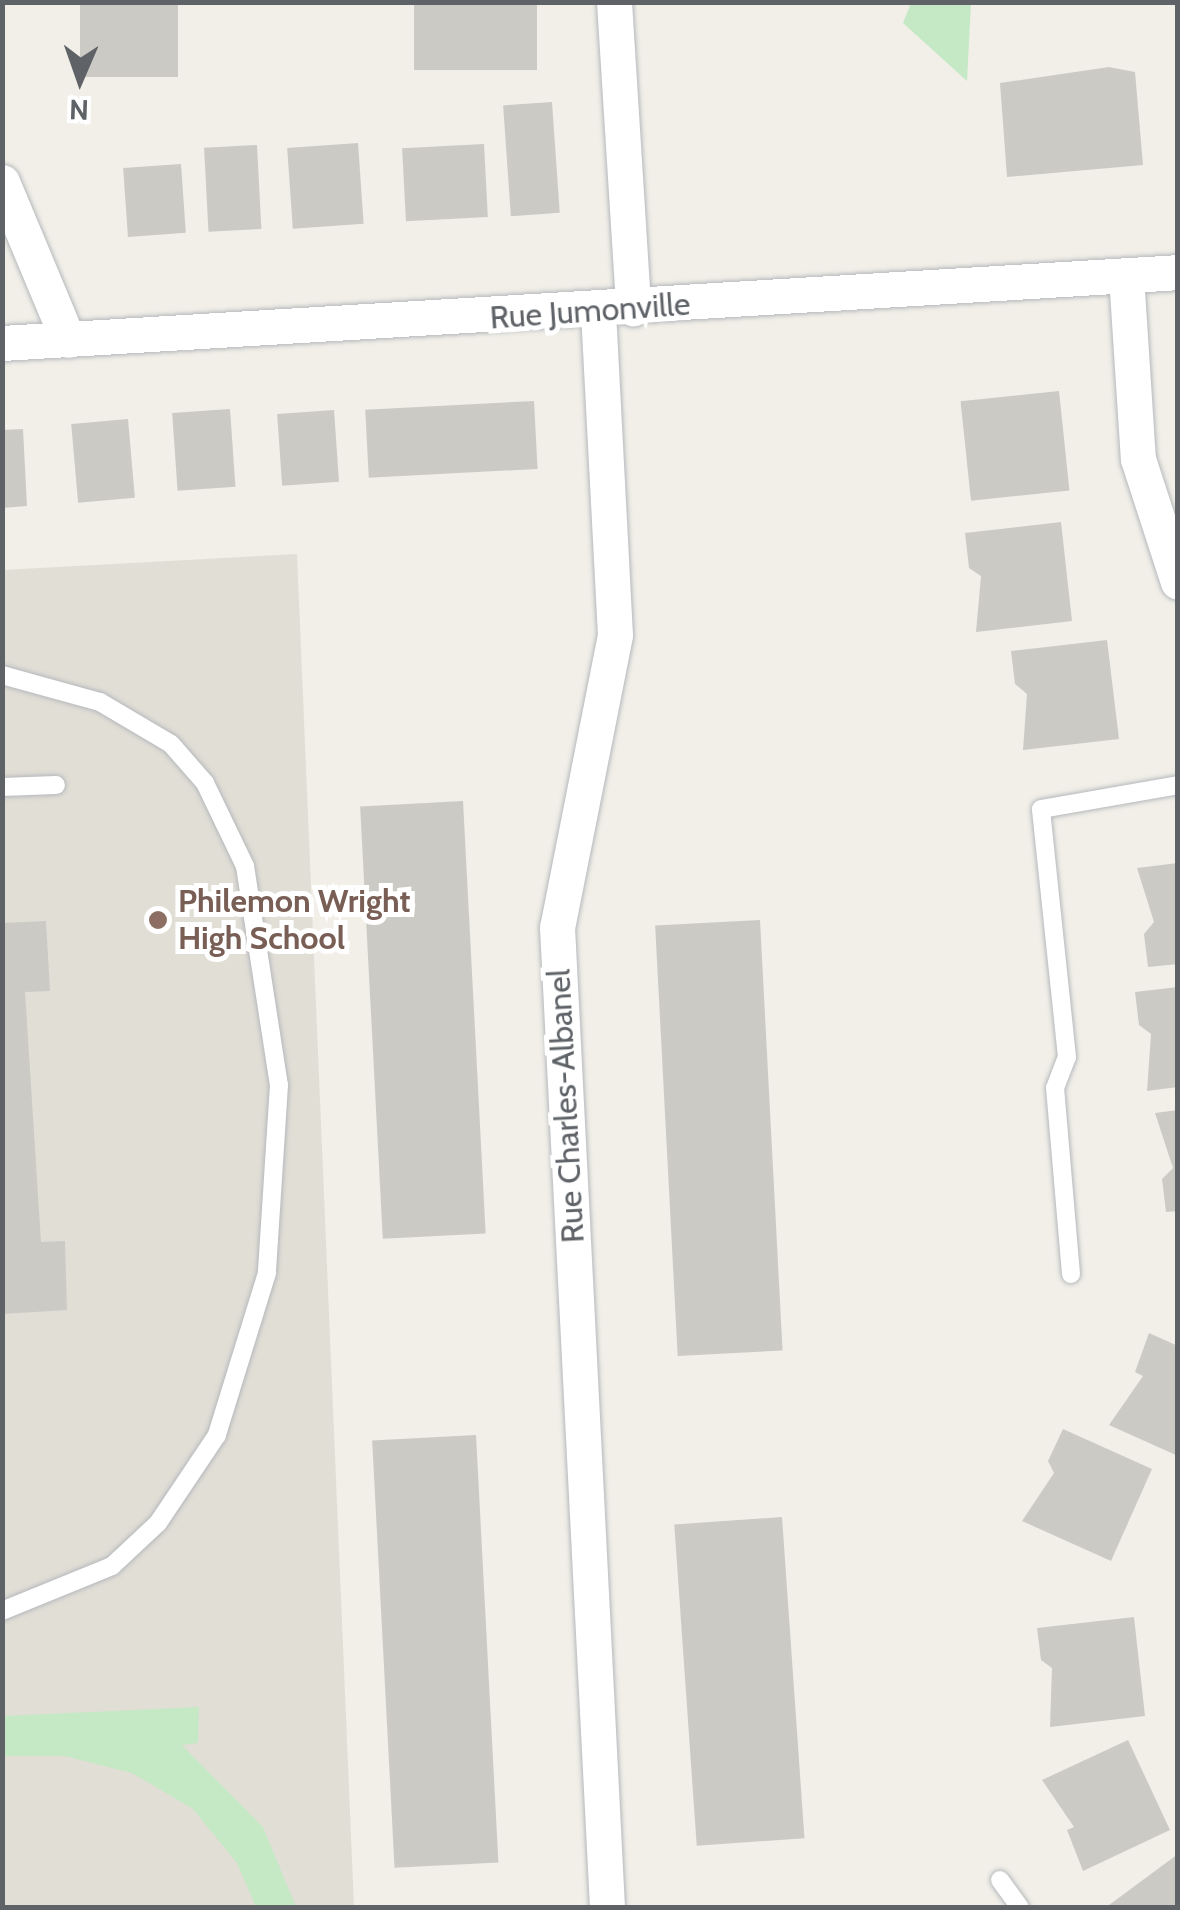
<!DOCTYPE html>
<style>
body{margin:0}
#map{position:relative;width:1180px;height:1910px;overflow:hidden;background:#f1efe8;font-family:Cabin,sans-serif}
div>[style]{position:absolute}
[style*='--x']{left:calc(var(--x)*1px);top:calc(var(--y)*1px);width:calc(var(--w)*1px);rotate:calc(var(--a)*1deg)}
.education>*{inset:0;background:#e1ded6}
.green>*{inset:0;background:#c5e8c5}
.building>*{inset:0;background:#cccac5;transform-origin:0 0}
.roads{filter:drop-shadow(0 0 2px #b5b8bc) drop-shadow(0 0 2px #b5b8bc)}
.service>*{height:18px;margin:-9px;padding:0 9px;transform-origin:9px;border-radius:9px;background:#fff}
.minor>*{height:35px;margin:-17.5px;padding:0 17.5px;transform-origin:17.5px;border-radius:17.5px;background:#fff}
.dots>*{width:28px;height:28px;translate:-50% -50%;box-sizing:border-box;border:5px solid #fff;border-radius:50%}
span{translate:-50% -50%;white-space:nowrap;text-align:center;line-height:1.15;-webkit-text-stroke:10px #fff;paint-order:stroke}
.street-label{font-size:32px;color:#5f6368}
.education-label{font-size:32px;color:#785e54;font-weight:700}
.left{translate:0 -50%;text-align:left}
.frame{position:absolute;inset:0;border:5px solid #5f6368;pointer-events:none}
.north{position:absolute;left:30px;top:30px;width:100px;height:100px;-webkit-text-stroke:8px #fff;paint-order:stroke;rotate:182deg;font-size:28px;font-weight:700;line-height:40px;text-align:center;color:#5f6368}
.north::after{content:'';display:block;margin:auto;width:35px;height:45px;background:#5f6368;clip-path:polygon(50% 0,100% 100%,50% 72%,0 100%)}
</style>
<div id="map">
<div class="education">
<div style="clip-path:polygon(297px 554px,354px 1907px,3px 1908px,3px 570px)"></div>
</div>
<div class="green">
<div style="clip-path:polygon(911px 3px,971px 3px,967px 81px,903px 23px)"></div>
<div style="clip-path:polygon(199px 1707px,198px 1743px,182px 1745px,263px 1827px,296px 1907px,256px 1907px,237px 1863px,193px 1809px,132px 1773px,65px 1756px,3px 1756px,3px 1716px)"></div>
</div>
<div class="building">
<div style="left:80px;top:2px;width:98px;height:75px"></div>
<div style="left:414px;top:2px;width:123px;height:68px"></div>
<div style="clip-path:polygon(1109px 67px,1135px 72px,1143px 165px,1007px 177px,1000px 83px)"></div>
<div style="left:552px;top:102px;width:111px;height:49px;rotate:86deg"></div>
<div style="left:358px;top:143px;width:81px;height:71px;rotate:86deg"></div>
<div style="left:484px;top:144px;width:73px;height:82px;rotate:87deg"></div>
<div style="left:257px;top:145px;width:84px;height:53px;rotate:87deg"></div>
<div style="left:181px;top:164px;width:69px;height:58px;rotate:86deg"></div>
<div style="left:1059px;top:391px;width:100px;height:99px;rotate:84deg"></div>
<div style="left:534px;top:401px;width:68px;height:169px;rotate:87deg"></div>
<div style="left:230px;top:409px;width:78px;height:58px;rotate:86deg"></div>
<div style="left:334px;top:410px;width:72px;height:57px;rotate:86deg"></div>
<div style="left:128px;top:419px;width:79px;height:57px;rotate:85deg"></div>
<div style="clip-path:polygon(23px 429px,27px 506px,2px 508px,2px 430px)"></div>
<div style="clip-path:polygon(1061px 522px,1072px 621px,976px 632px,981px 576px,969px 568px,965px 533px)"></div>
<div style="clip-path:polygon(1107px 640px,1119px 739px,1023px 750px,1027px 694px,1015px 684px,1011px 651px)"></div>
<div style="left:463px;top:801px;width:433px;height:103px;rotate:87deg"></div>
<div style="clip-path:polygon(1178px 863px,1178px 964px,1148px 967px,1144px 934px,1154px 922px,1137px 868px)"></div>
<div style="left:760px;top:920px;width:431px;height:105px;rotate:87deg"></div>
<div style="clip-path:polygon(46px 921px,50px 991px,25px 992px,41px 1242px,65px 1241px,67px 1310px,2px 1314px,2px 923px)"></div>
<div style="clip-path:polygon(1178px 987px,1178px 1087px,1147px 1091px,1151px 1034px,1139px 1025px,1135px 992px)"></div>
<div style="clip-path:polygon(1178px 1110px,1178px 1211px,1166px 1212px,1162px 1179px,1173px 1168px,1155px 1113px)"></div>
<div style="clip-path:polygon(1149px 1333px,1178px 1346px,1178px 1456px,1109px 1425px,1143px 1376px,1135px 1372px)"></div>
<div style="clip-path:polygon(1063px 1429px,1152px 1469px,1111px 1561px,1022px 1521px,1054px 1473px,1048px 1461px)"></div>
<div style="left:476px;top:1435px;width:428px;height:104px;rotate:87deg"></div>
<div style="left:782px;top:1517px;width:322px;height:108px;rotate:86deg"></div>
<div style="clip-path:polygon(1134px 1617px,1145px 1716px,1050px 1727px,1052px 1668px,1041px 1660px,1037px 1628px)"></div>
<div style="clip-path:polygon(1128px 1740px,1170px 1830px,1083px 1871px,1067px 1830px,1074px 1827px,1042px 1780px)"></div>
<div style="clip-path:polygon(1178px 1854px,1178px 1908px,1105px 1908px)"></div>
</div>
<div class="roads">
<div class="service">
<div style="--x:2;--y:675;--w:102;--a:15.4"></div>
<div style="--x:100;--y:702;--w:82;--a:30.6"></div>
<div style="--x:171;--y:744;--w:52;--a:48.9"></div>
<div style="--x:205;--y:783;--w:92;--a:64.3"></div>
<div style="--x:245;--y:866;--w:222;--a:81.2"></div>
<div style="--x:279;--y:1085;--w:188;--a:93.7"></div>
<div style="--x:267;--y:1273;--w:170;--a:107.2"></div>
<div style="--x:217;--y:1435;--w:106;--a:123.8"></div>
<div style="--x:158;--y:1523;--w:63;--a:136.9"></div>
<div style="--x:112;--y:1566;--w:119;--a:157.8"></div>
<div style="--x:2;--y:787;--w:54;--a:-2.1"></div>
<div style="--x:1071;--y:1274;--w:187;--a:-94.9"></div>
<div style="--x:1055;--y:1088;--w:33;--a:-69"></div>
<div style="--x:1067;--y:1057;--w:249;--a:-96"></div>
<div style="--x:1041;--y:809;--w:139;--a:-9.9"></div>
<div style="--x:1000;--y:1880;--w:34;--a:54"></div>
</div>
<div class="minor">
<div style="--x:614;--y:2;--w:307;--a:86.4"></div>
<div style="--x:2;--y:182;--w:171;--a:67.3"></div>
<div style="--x:1126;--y:275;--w:184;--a:86.3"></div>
<div style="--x:1138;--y:459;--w:129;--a:72"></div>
<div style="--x:598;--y:311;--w:324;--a:87"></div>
<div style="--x:615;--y:635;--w:298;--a:101.2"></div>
<div style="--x:557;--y:927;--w:982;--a:87.08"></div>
<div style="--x:2;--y:343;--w:1178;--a:-3.45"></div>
</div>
</div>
<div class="dots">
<div style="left:158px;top:920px;background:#8d6e63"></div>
</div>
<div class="street-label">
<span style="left:590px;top:311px;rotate:-4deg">Rue Jumonville</span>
<span style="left:566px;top:1106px;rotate:-93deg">Rue Charles-Albanel</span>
</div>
<div class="education-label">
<span class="left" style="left:178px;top:920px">Philemon Wright<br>High School</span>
</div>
<div class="frame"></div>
<div class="north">N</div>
</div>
